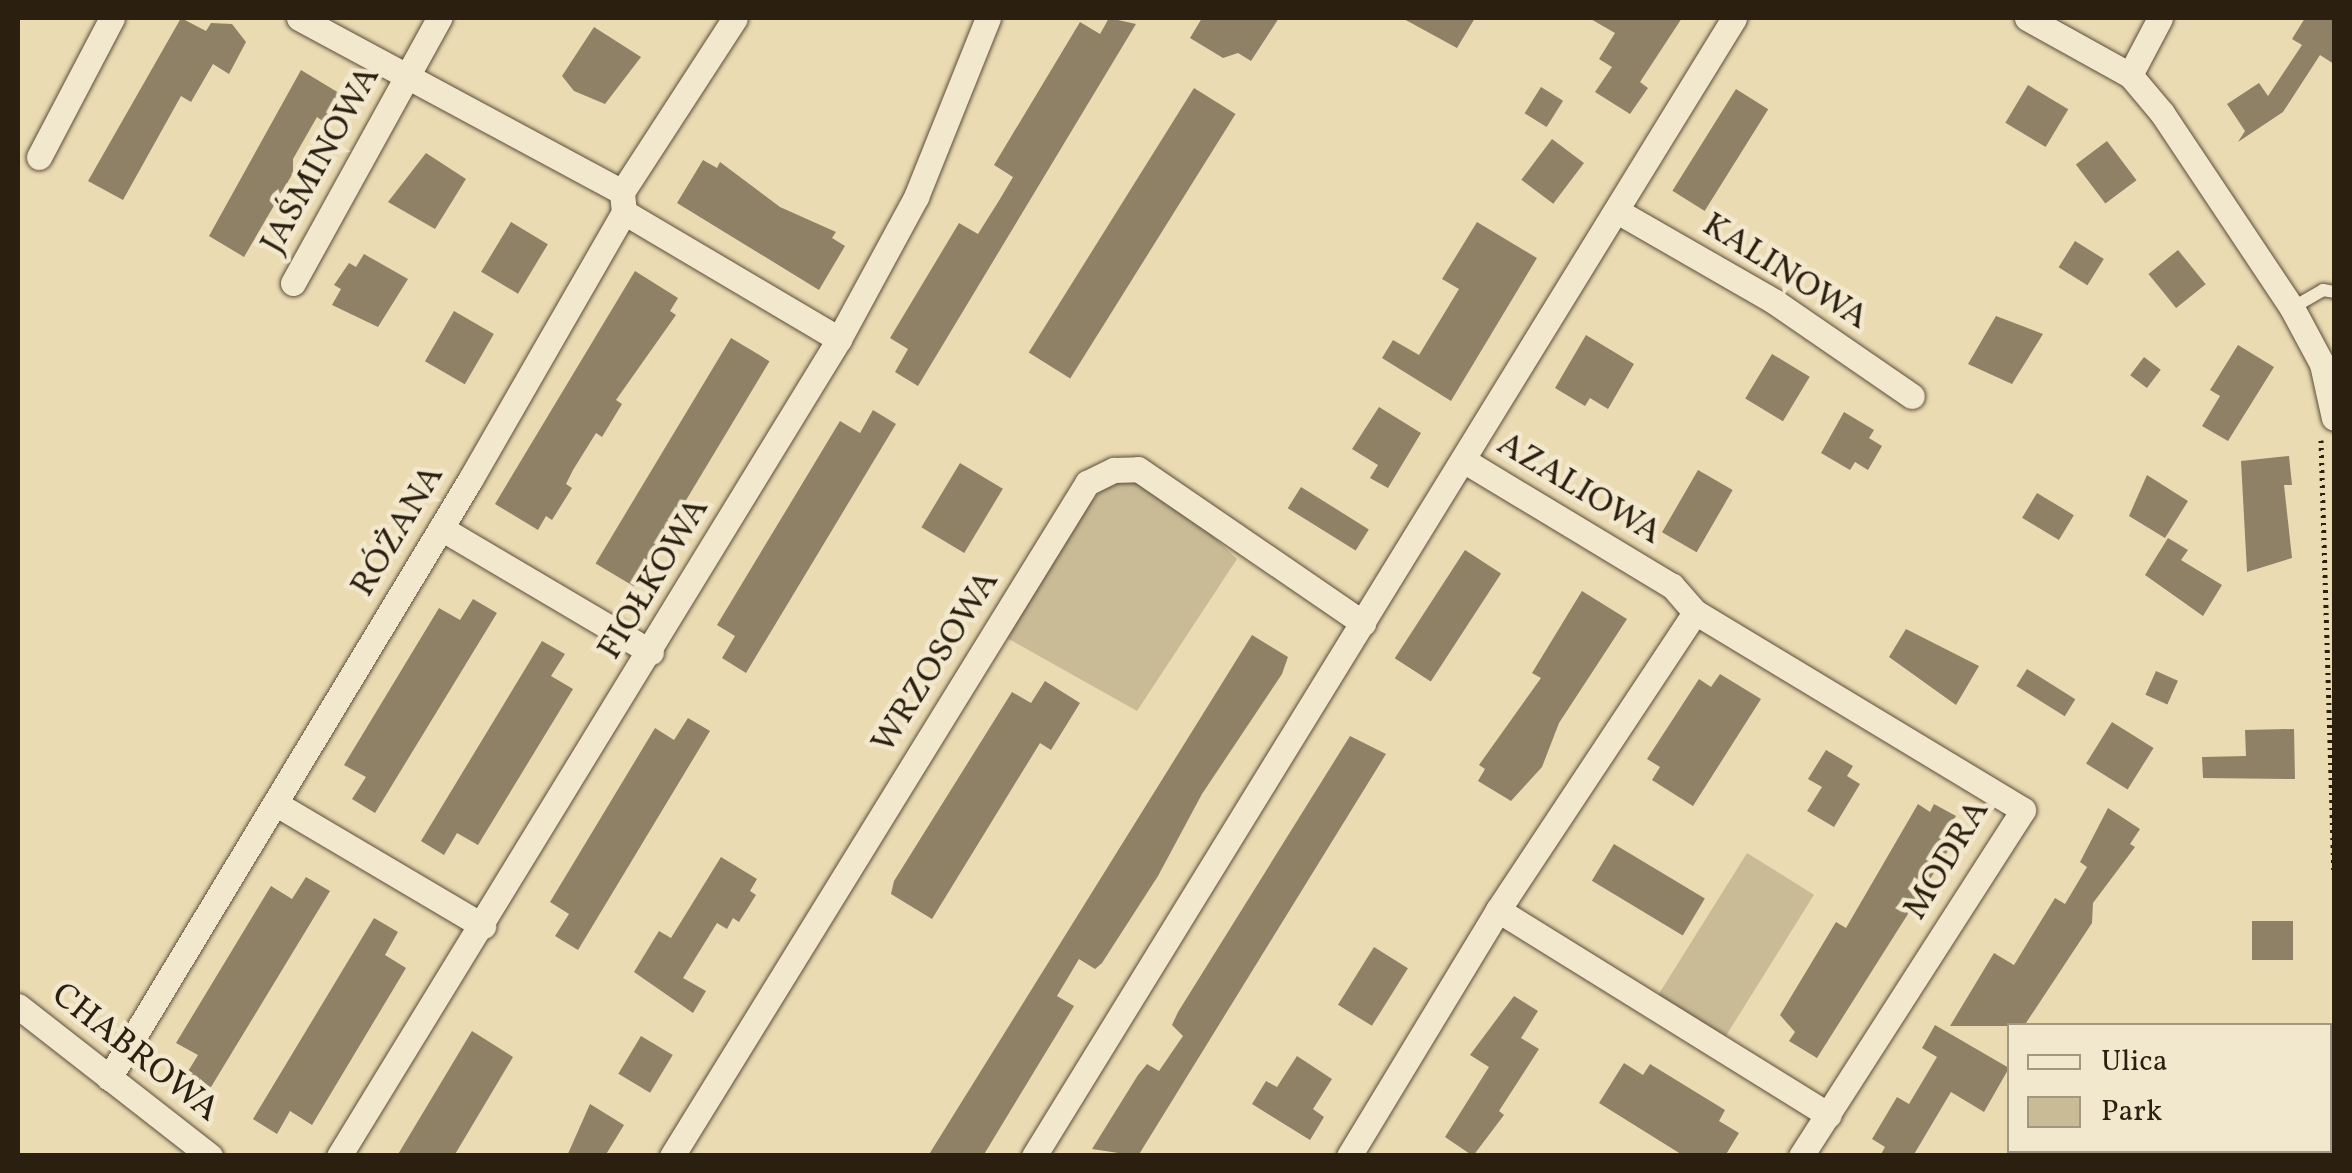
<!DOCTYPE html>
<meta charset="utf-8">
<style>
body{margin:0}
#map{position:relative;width:2352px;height:1173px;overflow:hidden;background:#ebdbb3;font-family:Vollkorn,serif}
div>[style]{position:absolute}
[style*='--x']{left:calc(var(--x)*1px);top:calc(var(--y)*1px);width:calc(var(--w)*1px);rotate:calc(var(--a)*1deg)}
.green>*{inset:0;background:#cabb97;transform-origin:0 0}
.building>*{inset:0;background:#8f8165;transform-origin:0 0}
.path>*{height:5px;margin-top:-2.5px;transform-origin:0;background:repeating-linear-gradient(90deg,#2b1f10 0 2.5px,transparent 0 7.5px)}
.roads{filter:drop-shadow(0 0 2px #5b4e39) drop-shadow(0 0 2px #5b4e39)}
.service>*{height:12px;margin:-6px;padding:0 6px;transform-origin:6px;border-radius:6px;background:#f2e8ce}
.minor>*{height:25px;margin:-12.5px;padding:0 12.5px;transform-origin:12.5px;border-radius:12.5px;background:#f2e8ce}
span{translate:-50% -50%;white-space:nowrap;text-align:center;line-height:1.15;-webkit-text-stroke:9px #f2e8ce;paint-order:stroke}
.street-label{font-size:35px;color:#2b1f10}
.frame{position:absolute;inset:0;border:20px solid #2b1f10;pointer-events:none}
.legend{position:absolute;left:2007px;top:1023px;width:325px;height:130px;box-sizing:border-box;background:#f2e8ce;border:2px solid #a29882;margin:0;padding:12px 18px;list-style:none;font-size:30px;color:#2b1f10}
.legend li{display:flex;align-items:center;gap:20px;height:50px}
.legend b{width:50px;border:2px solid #a29882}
</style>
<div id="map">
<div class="green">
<div style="clip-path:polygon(1135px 478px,1180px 505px,1237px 559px,1137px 711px,1007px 638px,1085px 509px,1106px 485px)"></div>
<div style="left:1747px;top:853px;width:79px;height:167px;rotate:32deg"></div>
</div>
<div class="building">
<div style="clip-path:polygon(181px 18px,206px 31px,211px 23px,232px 24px,246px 42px,229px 74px,213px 64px,191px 102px,181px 96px,123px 200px,88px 181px)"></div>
<div style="clip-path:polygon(1109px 18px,1136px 24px,918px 386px,895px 372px,908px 349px,890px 338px,959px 223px,978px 234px,1000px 199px,1013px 177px,994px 165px,1080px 22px,1100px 34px)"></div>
<div style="clip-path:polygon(1202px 18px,1279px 18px,1251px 61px,1238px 53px,1223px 58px,1190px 38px)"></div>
<div style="clip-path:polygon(1402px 18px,1475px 18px,1457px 48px)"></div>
<div style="clip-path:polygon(1589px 18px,1682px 18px,1640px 82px,1648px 88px,1630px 114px,1595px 92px,1612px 67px,1599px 59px,1615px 33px)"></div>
<div style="clip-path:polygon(2305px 18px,2334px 18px,2334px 64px,2320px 55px,2283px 112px,2238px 142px,2245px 131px,2227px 104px,2259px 83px,2268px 96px,2302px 45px,2292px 39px)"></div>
<div style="clip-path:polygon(594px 27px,641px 57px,605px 104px,574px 91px,562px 76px)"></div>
<div style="clip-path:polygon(301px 70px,344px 96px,327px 124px,317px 117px,293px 159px,293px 173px,244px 257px,209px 236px)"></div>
<div style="left:2028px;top:85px;width:47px;height:44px;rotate:31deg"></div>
<div style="left:1541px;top:87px;width:26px;height:31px;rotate:32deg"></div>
<div style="left:1194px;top:88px;width:49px;height:312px;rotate:32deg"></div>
<div style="left:1736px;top:89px;width:38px;height:120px;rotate:32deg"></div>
<div style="left:1552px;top:139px;width:40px;height:51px;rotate:37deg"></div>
<div style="left:2107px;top:141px;width:49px;height:39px;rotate:53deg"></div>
<div style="clip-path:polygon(426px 153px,466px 179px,435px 229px,388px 202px)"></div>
<div style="clip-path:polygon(703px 160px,717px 168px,720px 162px,780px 207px,836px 232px,832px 238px,845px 246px,819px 290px,677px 203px)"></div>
<div style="left:511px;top:222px;width:43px;height:58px;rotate:31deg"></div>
<div style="clip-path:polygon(1477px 222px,1537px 258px,1451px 401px,1382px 358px,1393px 340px,1419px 355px,1459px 289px,1442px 279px)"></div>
<div style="left:2075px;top:241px;width:34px;height:31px;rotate:32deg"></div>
<div style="left:2178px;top:250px;width:44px;height:38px;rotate:51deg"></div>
<div style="clip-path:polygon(364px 254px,408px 279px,378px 327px,332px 305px,341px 289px,334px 285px,349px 263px,356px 267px)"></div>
<div style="clip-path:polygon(635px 271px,678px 298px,670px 311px,676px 315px,616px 400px,622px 404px,602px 437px,596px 433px,573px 470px,566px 484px,572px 488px,552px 520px,546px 516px,538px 530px,495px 504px)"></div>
<div style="left:454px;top:311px;width:46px;height:58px;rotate:30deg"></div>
<div style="clip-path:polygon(1996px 316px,2043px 334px,2012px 384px,1968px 364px)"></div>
<div style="clip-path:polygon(1586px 335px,1634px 364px,1608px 409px,1590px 398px,1585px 406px,1555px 388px)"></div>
<div style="left:731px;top:338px;width:45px;height:263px;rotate:31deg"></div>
<div style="clip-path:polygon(2238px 345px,2274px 367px,2228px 441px,2202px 426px,2220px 396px,2210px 390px)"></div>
<div style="left:1772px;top:354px;width:44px;height:52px;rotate:31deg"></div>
<div style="left:2144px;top:357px;width:21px;height:23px;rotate:37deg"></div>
<div style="clip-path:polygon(1379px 407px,1421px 433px,1388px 488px,1370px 478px,1378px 465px,1352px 449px)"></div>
<div style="clip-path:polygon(873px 410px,896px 424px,746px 673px,722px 658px,735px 636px,717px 625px,840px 421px,860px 433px)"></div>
<div style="clip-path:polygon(1844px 412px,1874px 430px,1869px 438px,1882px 446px,1868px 470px,1855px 462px,1850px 470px,1821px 453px)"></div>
<div style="clip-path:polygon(2289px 456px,2292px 485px,2284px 485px,2292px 558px,2247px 572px,2241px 461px)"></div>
<div style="left:960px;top:463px;width:50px;height:75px;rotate:31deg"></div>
<div style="left:1698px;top:470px;width:40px;height:72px;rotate:30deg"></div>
<div style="clip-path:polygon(2147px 475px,2188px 501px,2165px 538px,2129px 516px)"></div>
<div style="left:1301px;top:487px;width:80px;height:25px;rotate:32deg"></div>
<div style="left:2037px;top:493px;width:43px;height:29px;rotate:31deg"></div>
<div style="clip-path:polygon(2168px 538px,2188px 550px,2181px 560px,2222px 585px,2203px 616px,2145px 575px)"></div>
<div style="left:1465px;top:550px;width:43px;height:129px;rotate:33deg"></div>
<div style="clip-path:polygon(1582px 591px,1627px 619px,1559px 723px,1542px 767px,1511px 801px,1478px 781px,1485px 769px,1479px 765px,1541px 678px,1532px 673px)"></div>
<div style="clip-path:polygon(473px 599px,497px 613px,375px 813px,352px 799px,366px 777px,344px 765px,439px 608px,460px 620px)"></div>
<div style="clip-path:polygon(1906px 629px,1979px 666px,1956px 705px,1889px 657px)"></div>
<div style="clip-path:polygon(1252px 635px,1288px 657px,1282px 674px,1202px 794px,1158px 876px,1102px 963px,1095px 969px,1079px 959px,1057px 996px,1074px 1006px,983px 1156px,928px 1156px)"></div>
<div style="clip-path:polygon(542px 641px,565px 654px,551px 676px,573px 689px,478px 845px,457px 833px,444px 855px,421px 841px)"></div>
<div style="left:2027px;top:669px;width:57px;height:20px;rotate:32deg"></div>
<div style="left:2156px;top:671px;width:24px;height:26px;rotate:24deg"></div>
<div style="clip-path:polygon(1720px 674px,1761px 699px,1693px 806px,1652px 780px,1660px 767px,1647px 759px,1699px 679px,1711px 687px)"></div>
<div style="clip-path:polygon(1045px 681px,1080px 703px,1051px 750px,1040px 743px,932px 919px,891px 894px,894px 881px,1012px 692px,1031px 703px)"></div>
<div style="clip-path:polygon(688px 718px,710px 731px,578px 950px,555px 936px,569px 914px,550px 902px,655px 728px,674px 740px)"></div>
<div style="left:2112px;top:722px;width:49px;height:49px;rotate:32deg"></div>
<div style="clip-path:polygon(2294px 729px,2295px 779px,2203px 778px,2202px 757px,2246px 756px,2245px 730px)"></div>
<div style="clip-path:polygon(1350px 736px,1386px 754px,1138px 1156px,1092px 1149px,1138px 1075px,1147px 1064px,1159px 1071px,1183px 1036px,1172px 1025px,1178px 1012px)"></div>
<div style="clip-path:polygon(1826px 750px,1853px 766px,1847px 776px,1860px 784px,1834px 827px,1807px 811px,1822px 787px,1808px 779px)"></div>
<div style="clip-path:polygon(1918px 804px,1930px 812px,1934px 804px,1956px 816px,1951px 824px,1961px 830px,1817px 1058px,1789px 1041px,1795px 1032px,1780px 1015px,1836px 922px,1846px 928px)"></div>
<div style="clip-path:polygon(2108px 808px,2140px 829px,2130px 844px,2135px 847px,2093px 903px,2092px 923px,2024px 1026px,1950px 1026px,1994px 953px,2014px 965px,2055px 898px,2065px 904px,2087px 867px,2080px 862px)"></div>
<div style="left:1614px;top:844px;width:106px;height:43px;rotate:31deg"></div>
<div style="clip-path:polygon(721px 857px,757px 879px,750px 891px,756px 895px,739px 922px,733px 918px,727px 929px,717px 923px,683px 978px,706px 991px,693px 1013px,634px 972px,659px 931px,671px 938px)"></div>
<div style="clip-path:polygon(306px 877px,330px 891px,208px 1092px,184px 1078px,198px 1055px,176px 1043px,271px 886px,292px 899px)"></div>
<div style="clip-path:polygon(374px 918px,398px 932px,385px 955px,406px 968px,312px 1125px,290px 1111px,277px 1134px,253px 1119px)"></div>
<div style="left:2252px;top:921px;width:41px;height:39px"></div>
<div style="left:1374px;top:947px;width:40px;height:68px;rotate:32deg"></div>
<div style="clip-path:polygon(1514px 996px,1538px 1011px,1521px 1038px,1539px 1049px,1499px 1111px,1504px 1115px,1473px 1156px,1445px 1137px,1489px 1067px,1470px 1055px)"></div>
<div style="clip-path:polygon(1935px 1025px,2009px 1068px,1984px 1112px,1951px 1092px,1913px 1156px,1880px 1156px,1885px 1147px,1872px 1139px,1897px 1097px,1909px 1104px,1937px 1057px,1922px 1048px)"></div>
<div style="clip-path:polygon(472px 1031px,513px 1057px,454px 1156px,397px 1156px)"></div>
<div style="left:641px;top:1036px;width:37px;height:44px;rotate:31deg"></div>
<div style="clip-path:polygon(1297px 1056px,1332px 1079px,1313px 1109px,1324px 1117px,1310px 1140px,1252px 1104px,1266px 1081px,1277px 1087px)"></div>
<div style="clip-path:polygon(1624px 1063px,1643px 1075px,1650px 1064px,1725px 1110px,1719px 1121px,1739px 1133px,1725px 1156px,1684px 1156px,1599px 1103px)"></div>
<div style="clip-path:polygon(590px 1104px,624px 1125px,605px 1156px,567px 1156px)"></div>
</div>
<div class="path">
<div style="--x:2321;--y:440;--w:431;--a:88.3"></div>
</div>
<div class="roads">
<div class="service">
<div style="--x:2292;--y:308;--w:36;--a:-30"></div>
<div style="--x:2323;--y:290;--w:11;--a:10"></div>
</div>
<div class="minor">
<div style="--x:299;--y:18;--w:367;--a:28.3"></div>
<div style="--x:2027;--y:18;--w:118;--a:29"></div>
<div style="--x:2130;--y:75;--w:50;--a:49.9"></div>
<div style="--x:2162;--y:113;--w:234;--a:56.3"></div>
<div style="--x:2292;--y:308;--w:64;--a:61.8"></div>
<div style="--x:2322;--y:364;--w:55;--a:77.5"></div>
<div style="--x:2130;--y:75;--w:64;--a:-62.2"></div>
<div style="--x:39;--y:157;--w:157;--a:-62.3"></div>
<div style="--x:1617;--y:211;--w:182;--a:29.9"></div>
<div style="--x:1775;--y:302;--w:166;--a:34.5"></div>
<div style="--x:624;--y:212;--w:250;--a:30.6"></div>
<div style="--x:293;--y:283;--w:303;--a:-61.1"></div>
<div style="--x:441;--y:528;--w:244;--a:30.6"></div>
<div style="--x:1695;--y:612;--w:383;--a:31.1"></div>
<div style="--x:2023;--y:810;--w:411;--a:122.7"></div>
<div style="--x:275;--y:803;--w:242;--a:30.6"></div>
<div style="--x:1498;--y:910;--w:389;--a:31.8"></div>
<div style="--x:18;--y:1006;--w:244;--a:38"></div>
<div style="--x:109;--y:1078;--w:699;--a:-58.88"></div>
<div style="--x:470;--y:480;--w:309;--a:-60.1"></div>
<div style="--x:624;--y:212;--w:20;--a:-96"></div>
<div style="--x:622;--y:192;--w:207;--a:-57"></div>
<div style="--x:339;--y:1156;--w:958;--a:-58.53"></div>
<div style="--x:839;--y:339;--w:162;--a:-61.5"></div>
<div style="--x:916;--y:197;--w:193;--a:-68.1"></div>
<div style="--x:672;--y:1156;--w:791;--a:-58.34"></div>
<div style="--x:1087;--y:483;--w:30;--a:-26"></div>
<div style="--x:1114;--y:470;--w:24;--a:-2"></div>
<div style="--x:1138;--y:469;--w:273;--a:34.4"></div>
<div style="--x:1034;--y:1156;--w:1336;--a:-58.4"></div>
<div style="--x:1349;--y:1156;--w:288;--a:-58.8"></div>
<div style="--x:1498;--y:910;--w:357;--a:-56.5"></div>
<div style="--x:1695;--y:612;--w:35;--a:-131"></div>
<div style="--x:1672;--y:586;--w:242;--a:-148.9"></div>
</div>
</div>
<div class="street-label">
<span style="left:321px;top:160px;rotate:-61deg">JAŚMINOWA</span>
<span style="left:1785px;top:272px;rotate:32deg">KALINOWA</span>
<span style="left:1579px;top:489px;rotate:31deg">AZALIOWA</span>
<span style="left:398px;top:531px;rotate:-59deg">RÓŻANA</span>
<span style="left:654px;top:579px;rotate:-59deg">FIOŁKOWA</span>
<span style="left:936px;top:662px;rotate:-58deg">WRZOSOWA</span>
<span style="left:1947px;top:860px;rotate:-59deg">MODRA</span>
<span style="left:135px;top:1053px;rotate:38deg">CHABROWA</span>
</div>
<div class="frame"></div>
<ul class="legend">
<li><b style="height:12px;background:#f2e8ce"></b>Ulica</li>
<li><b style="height:28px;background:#cabb97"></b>Park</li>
</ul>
</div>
